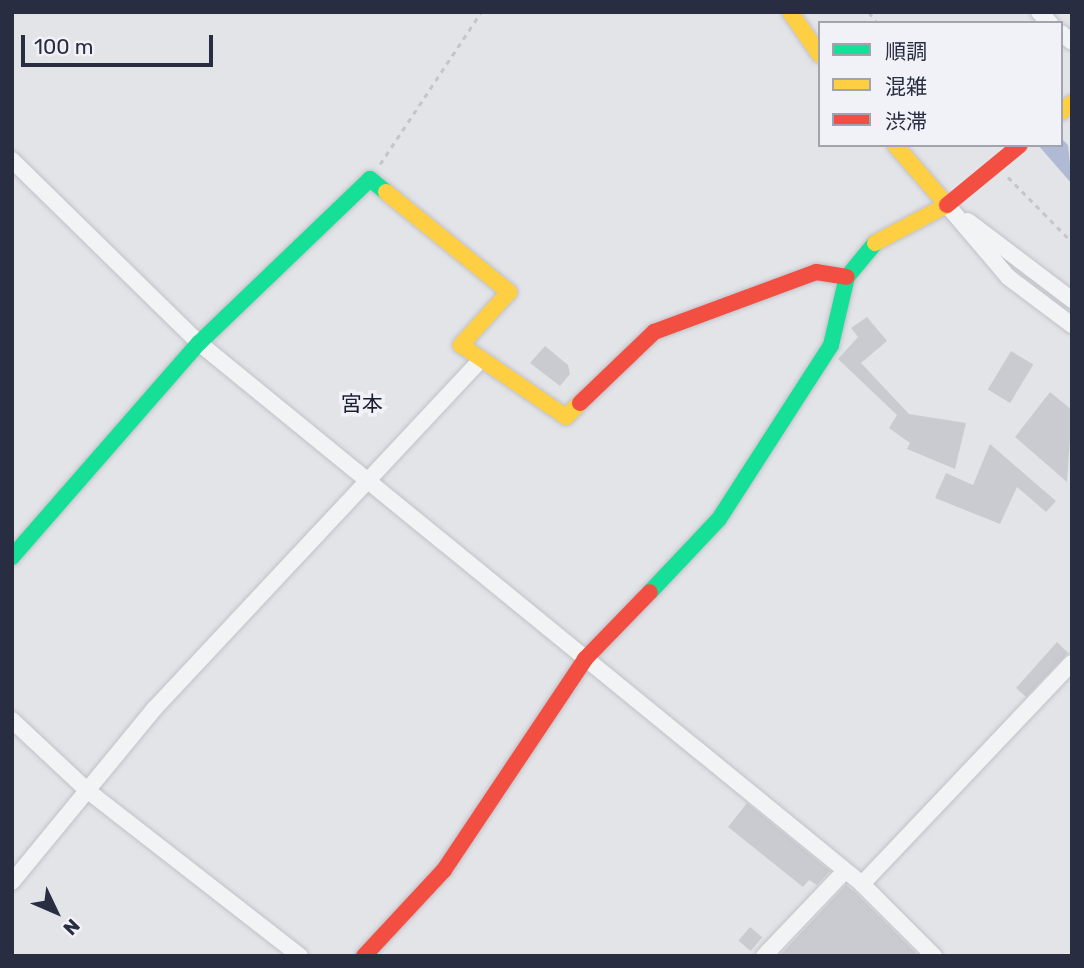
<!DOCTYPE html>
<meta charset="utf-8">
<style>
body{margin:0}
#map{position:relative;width:1084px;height:968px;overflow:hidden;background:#e3e4e8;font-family:Rubik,"Noto Sans JP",sans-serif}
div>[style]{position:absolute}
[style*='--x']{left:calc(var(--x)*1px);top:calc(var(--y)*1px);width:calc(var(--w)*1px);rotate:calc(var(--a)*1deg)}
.water>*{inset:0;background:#b1bad4}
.building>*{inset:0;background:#cacbd0;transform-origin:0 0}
.path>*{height:2.5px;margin-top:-1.25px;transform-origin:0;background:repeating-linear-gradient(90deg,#c5c5cb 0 5px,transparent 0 10px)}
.roads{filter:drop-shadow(0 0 2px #c0c1c6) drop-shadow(0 0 2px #c0c1c6)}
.street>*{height:16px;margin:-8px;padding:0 8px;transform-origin:8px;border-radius:8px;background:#f2f3f5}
.fast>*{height:16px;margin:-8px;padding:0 8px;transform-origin:8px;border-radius:8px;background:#16e098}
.slow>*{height:16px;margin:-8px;padding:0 8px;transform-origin:8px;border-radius:8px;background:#ffcf43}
.jam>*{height:16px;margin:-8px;padding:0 8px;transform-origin:8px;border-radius:8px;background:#f24e42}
.jam-bridge>*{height:16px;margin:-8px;padding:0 8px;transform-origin:8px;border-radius:8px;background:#f24e42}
span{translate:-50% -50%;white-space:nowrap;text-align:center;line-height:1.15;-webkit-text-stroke:7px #f1f2f7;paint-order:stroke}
.quarter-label{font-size:21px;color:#1b1e33}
.frame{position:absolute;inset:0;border:14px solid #292d42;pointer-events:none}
.legend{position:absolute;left:818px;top:21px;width:245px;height:126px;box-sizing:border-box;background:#f1f2f7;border:2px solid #a1a3af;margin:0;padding:9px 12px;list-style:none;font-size:21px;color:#292d42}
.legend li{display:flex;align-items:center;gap:14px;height:35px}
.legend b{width:35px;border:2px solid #a1a3af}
.north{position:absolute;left:21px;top:877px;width:70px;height:70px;-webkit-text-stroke:5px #f1f2f7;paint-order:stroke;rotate:134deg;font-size:19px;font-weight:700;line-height:28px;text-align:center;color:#292d42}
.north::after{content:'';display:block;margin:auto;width:24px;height:32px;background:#292d42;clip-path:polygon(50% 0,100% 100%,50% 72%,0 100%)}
.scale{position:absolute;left:21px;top:35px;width:192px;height:32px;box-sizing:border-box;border:4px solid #292d42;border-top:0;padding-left:9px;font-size:21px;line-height:24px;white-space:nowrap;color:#292d42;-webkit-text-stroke:5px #f1f2f7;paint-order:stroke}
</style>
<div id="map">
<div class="water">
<div style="clip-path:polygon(1061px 138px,1068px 145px,1072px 184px,1038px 145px,1061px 145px)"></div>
</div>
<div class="building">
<div style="clip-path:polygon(867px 317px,887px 341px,861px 363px,909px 414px,966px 423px,955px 469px,907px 449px,910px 443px,889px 428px,897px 415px,838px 359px,858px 337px,851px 328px)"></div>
<div style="clip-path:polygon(545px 346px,568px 365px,570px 374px,560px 386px,530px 363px)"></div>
<div style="left:1011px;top:351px;width:26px;height:45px;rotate:31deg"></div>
<div style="clip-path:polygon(1050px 392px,1072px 410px,1067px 482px,1015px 437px)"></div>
<div style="clip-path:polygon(990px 444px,1056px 501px,1046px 512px,1017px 487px,1000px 524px,935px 498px,946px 473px,973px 485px)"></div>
<div style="clip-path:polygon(1057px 642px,1068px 653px,1026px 697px,1016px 688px)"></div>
<div style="clip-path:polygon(747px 803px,830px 871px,817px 885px,809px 880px,803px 887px,728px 827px)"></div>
<div style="clip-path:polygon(846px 885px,855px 892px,919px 956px,779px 956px)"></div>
<div style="left:750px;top:927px;width:16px;height:18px;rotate:40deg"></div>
</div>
<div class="path">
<div style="--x:869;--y:12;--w:14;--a:54"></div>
<div style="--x:380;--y:164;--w:182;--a:-56.4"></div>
<div style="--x:1008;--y:177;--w:91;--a:45.4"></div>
</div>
<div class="roads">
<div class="street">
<div style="--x:1039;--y:12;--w:16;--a:45"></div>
<div style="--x:1061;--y:33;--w:14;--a:39"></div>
<div style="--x:12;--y:160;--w:262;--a:44.4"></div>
<div style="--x:199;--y:343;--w:856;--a:39.21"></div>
<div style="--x:862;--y:884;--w:102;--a:45"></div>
<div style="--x:947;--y:205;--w:94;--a:49.7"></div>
<div style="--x:1008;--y:277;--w:80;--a:36.9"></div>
<div style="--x:968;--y:221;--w:131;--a:37.2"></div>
<div style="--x:12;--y:720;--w:104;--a:43.1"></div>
<div style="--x:88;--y:791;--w:269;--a:37.9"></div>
<div style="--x:12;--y:882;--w:225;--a:-50.6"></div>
<div style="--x:155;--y:708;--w:477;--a:-46.9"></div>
<div style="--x:862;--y:884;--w:305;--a:-46.5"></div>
<div style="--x:764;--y:956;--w:117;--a:-46.4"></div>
</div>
<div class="fast">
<div style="--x:12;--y:557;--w:284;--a:-48.9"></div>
<div style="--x:199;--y:343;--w:237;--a:-43.8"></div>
<div style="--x:370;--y:179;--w:21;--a:39"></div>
<div style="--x:650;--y:592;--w:100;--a:-46.6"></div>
<div style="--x:719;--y:519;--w:207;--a:-57.2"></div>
<div style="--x:831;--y:345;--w:70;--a:-76.8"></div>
<div style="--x:847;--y:277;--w:44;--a:-50.5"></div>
</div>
<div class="slow">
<div style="--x:790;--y:12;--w:52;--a:55.1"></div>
<div style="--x:1061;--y:112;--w:14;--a:-39"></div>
<div style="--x:386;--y:192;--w:159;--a:39.1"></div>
<div style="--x:509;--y:292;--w:72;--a:132.2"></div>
<div style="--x:461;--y:345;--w:127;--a:34.4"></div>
<div style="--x:566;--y:417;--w:20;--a:-45"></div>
<div style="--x:875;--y:243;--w:81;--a:-27.8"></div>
<div style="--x:947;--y:205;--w:79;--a:-130.9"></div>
</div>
<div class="jam">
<div style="--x:580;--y:403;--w:103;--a:-43.8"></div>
<div style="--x:654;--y:332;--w:173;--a:-20.3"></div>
<div style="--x:816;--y:272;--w:31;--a:9"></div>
<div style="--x:364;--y:956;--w:117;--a:-47.1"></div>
<div style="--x:444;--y:870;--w:254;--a:-56.2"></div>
<div style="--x:585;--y:659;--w:93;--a:-45.9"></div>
</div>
</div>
<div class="jam-bridge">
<div style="--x:947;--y:205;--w:94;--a:-39.4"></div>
</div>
<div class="quarter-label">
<span style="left:362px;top:404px">宮本</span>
</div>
<div class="frame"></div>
<ul class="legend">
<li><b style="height:9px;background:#16e098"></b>順調</li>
<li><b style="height:9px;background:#ffcf43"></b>混雑</li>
<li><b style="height:9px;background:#f24e42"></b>渋滞</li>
</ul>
<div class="north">N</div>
<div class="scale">100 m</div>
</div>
